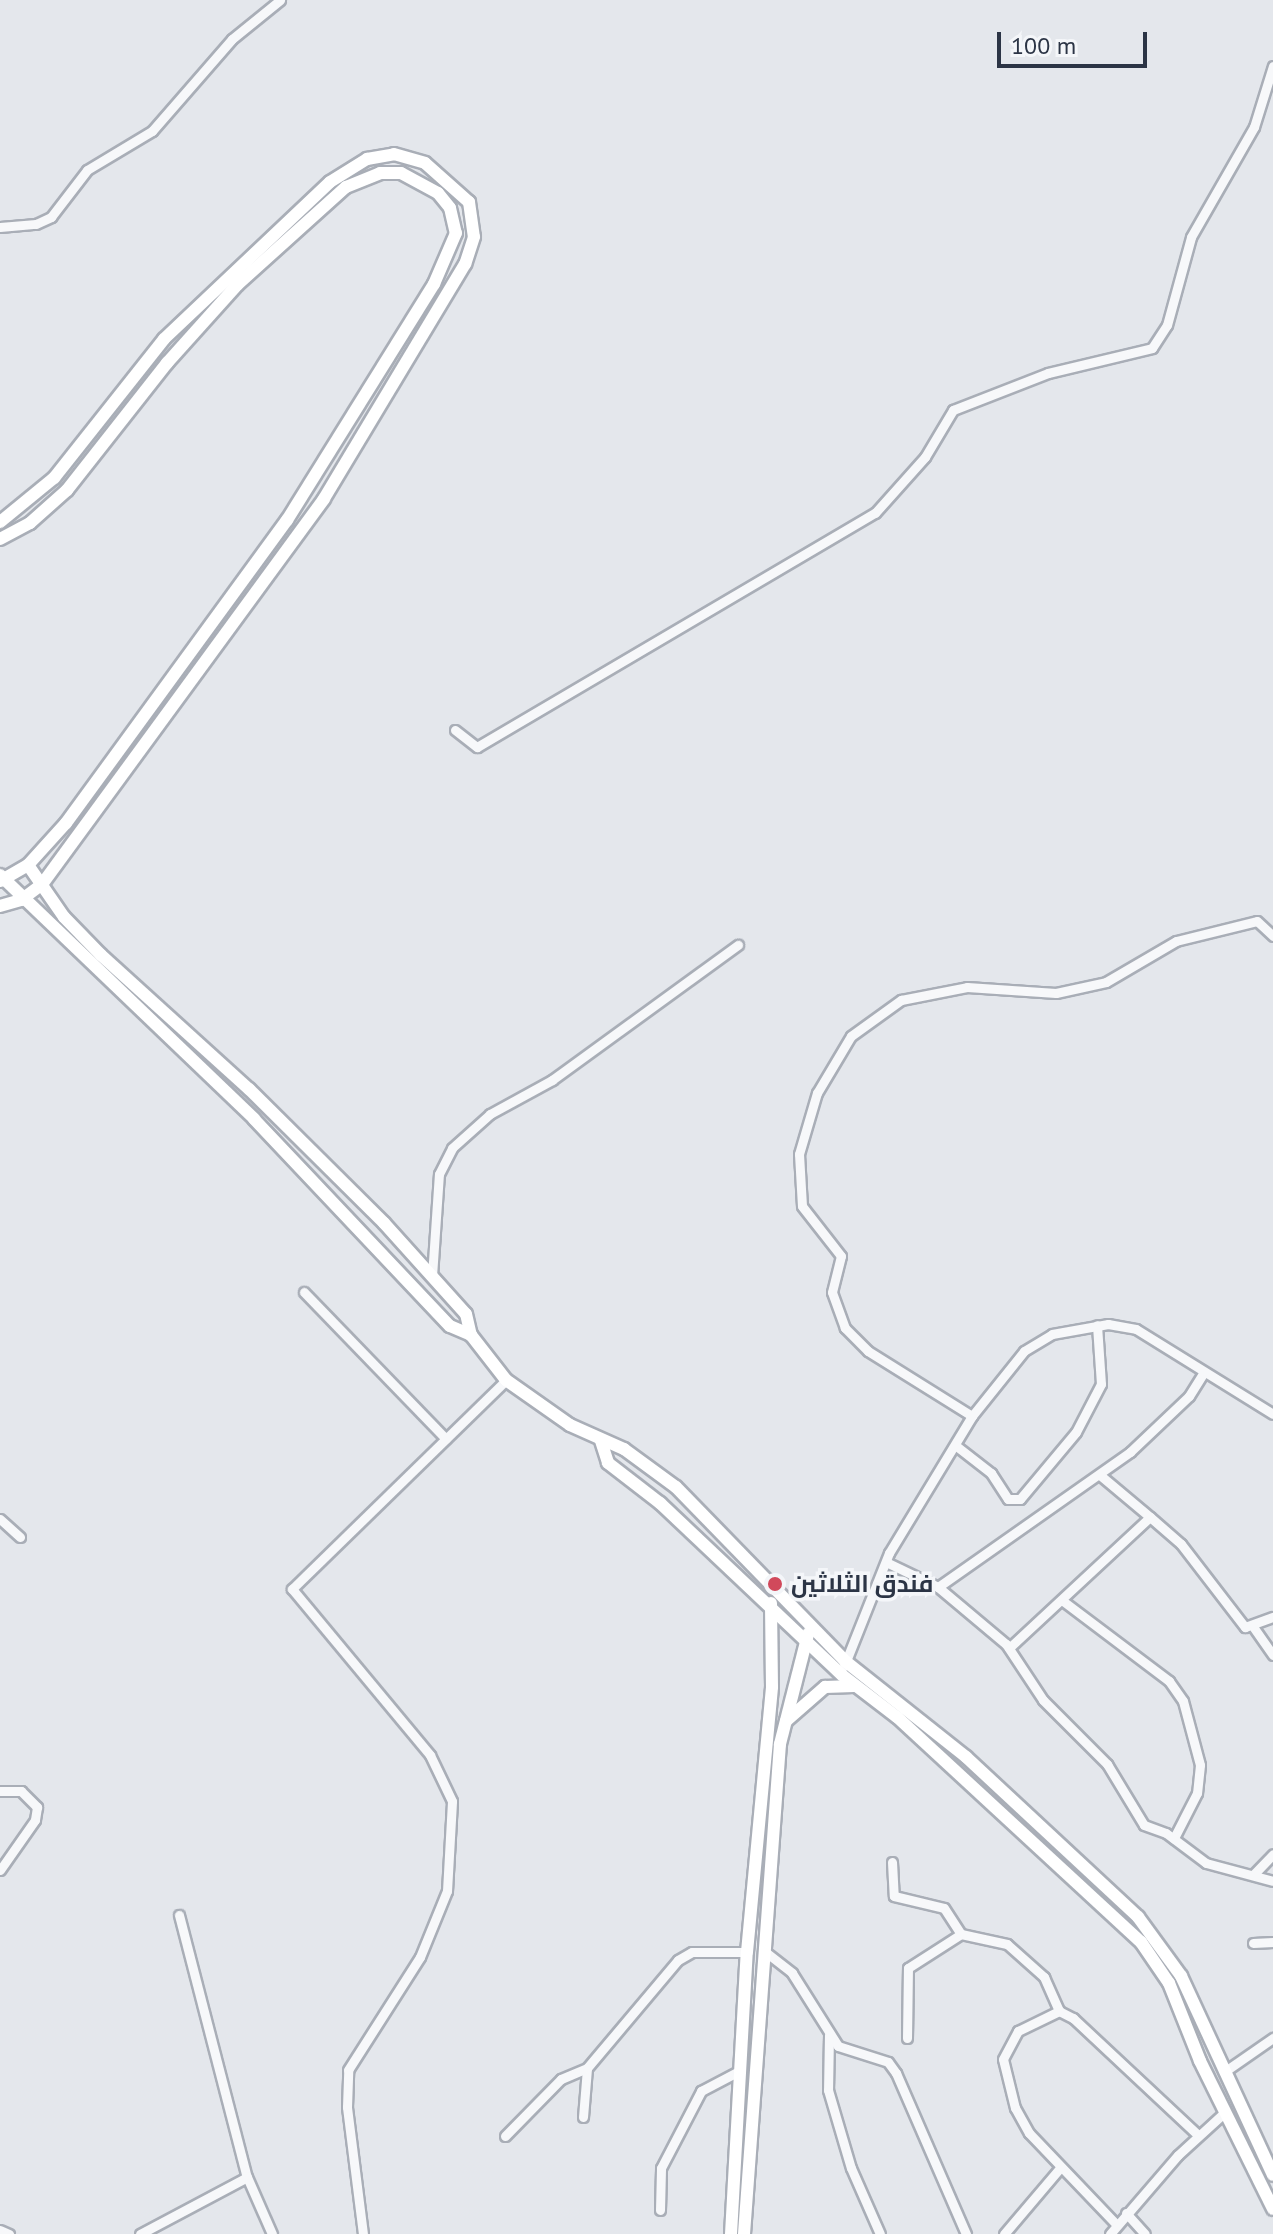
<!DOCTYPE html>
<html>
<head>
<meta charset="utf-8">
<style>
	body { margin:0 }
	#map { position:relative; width:1273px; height:2234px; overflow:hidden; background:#e4e7ec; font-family:"PT Sans",Cairo,sans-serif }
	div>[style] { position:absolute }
	.roads { filter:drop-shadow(2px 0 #a9aeb7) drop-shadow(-2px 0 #a9aeb7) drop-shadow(0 2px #a9aeb7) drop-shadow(0 -2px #a9aeb7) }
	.street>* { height:9px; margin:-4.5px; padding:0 4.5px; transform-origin:4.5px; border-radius:4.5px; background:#f7f8fa }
	.secondary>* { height:12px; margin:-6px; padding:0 6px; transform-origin:6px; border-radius:6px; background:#fff }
	.dots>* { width:22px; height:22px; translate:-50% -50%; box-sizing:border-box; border:4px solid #f4f6f9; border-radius:50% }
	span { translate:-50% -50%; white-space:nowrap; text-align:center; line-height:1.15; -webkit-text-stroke:7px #f4f6f9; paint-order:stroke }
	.poi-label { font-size:24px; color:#2b3445; font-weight:700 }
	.left { translate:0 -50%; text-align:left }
	.scale { position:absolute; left:997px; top:32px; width:150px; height:36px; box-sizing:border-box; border:4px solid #2b3445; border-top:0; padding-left:10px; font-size:24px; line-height:28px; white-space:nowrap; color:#2b3445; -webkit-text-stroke:6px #f4f6f9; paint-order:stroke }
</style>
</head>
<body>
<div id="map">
	<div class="roads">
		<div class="street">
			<i style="left:0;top:227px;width:36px;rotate:-5deg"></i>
			<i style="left:36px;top:224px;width:17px;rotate:-25deg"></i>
			<i style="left:51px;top:217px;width:59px;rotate:-52.5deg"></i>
			<i style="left:87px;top:170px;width:76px;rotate:-31deg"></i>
			<i style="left:152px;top:131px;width:122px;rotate:-49deg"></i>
			<i style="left:232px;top:39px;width:62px;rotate:-39.1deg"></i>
			<i style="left:455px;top:730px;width:28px;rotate:38deg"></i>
			<i style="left:477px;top:747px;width:462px;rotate:-30.5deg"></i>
			<i style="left:875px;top:513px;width:75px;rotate:-48.2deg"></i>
			<i style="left:925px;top:457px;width:55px;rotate:-59.2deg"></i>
			<i style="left:953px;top:410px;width:102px;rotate:-21.3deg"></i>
			<i style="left:1048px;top:373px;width:107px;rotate:-13.5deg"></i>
			<i style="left:1152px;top:348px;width:27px;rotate:-57deg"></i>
			<i style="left:1167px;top:325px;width:91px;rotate:-74.7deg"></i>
			<i style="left:1191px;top:237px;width:127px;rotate:-60.2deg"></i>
			<i style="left:1254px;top:127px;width:64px;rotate:-72.7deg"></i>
			<i style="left:432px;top:1276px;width:102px;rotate:-86.1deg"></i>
			<i style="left:439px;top:1174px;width:29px;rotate:-63deg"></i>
			<i style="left:452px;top:1148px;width:51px;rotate:-41.8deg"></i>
			<i style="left:490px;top:1114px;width:71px;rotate:-28.7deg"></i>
			<i style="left:552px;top:1080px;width:230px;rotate:-36deg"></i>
			<i style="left:304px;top:1292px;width:204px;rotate:46deg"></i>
			<i style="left:972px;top:1416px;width:123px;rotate:-148deg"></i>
			<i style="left:868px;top:1351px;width:33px;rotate:-135deg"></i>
			<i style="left:845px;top:1328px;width:38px;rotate:-110deg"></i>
			<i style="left:832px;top:1292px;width:37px;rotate:-76deg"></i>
			<i style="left:841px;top:1256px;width:63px;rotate:-128deg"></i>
			<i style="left:802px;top:1206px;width:52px;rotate:-93.3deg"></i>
			<i style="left:799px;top:1154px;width:64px;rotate:-73.6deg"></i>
			<i style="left:817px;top:1093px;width:66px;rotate:-59.2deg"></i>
			<i style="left:851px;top:1036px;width:62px;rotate:-35.8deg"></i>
			<i style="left:901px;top:1000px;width:67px;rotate:-11.1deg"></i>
			<i style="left:967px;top:987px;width:89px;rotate:3.9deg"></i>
			<i style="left:1056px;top:993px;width:51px;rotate:-12.4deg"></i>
			<i style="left:1106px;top:982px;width:81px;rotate:-30.4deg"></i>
			<i style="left:1176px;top:941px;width:83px;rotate:-13.9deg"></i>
			<i style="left:1257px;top:921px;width:22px;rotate:43deg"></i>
			<i style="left:955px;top:1445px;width:46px;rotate:37.9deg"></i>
			<i style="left:991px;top:1473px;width:31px;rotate:57deg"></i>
			<i style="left:1008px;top:1499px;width:12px"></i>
			<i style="left:1020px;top:1499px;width:87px;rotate:-50.1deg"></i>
			<i style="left:1076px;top:1432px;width:54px;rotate:-62.5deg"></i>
			<i style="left:1101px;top:1384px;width:59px;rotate:-93.9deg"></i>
			<i style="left:1150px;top:1517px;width:41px;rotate:41.1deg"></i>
			<i style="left:1181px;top:1544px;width:105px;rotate:52.4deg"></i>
			<i style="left:1245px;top:1627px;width:30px;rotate:-20deg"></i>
			<i style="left:0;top:1519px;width:27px;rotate:42deg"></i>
			<i style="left:886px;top:1562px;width:58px;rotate:25.7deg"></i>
			<i style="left:938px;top:1587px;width:89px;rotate:40deg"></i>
			<i style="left:1006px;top:1644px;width:67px;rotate:56.5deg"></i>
			<i style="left:1043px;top:1700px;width:91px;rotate:45deg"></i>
			<i style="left:1107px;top:1764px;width:71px;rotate:58.8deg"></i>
			<i style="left:1144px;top:1825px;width:23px;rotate:20deg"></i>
			<i style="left:1166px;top:1833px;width:50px;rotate:36.9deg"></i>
			<i style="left:1206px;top:1863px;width:69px;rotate:15deg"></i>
			<i style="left:938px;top:1587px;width:235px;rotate:-35.1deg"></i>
			<i style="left:1130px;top:1452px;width:81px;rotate:-43.5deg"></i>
			<i style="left:1189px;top:1396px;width:28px;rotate:-58deg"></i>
			<i style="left:1063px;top:1601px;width:133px;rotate:37deg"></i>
			<i style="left:1169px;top:1681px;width:24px;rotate:55deg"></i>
			<i style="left:1183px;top:1701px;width:66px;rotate:75.1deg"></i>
			<i style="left:1200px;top:1765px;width:28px;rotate:96deg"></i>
			<i style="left:1197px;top:1793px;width:51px;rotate:117.1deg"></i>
			<i style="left:1254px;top:1628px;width:33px;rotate:55deg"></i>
			<i style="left:1009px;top:1648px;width:192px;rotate:-42.9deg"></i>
			<i style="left:1150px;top:1517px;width:65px;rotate:-140deg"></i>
			<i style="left:844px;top:1666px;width:122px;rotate:-68.3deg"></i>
			<i style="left:889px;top:1553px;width:160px;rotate:-58.8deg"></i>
			<i style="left:972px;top:1416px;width:83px;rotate:-51.3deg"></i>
			<i style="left:1024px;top:1351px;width:33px;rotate:-31deg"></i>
			<i style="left:1052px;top:1334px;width:57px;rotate:-10.1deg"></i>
			<i style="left:1108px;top:1324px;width:28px;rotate:10deg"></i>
			<i style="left:1136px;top:1329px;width:161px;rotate:31.8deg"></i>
			<i style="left:0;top:1791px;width:21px"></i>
			<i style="left:21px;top:1791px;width:23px;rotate:45deg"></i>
			<i style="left:37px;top:1807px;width:13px;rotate:99deg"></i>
			<i style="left:35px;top:1820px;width:61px;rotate:125deg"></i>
			<i style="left:892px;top:1862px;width:34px;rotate:87deg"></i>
			<i style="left:894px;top:1896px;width:51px;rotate:13.5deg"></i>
			<i style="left:944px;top:1908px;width:31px;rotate:57deg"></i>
			<i style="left:1253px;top:1875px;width:29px;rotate:-46deg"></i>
			<i style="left:179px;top:1915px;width:271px;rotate:75.5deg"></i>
			<i style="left:247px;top:2177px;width:62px;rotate:66.3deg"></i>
			<i style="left:1253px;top:1943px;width:20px;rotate:-3deg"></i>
			<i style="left:763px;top:1950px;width:37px;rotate:38deg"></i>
			<i style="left:792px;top:1973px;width:86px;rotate:57.8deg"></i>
			<i style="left:838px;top:2046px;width:52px;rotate:17.7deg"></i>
			<i style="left:888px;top:2062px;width:14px;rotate:54deg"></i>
			<i style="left:896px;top:2073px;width:176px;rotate:66.5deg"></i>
			<i style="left:829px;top:2035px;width:55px;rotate:91deg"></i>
			<i style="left:828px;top:2090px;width:81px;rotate:73.6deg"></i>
			<i style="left:851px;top:2168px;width:72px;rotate:66.3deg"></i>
			<i style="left:907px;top:2038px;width:70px;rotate:-89.2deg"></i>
			<i style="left:908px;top:1968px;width:63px;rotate:-32.7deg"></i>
			<i style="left:961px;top:1934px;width:47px;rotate:12.3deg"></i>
			<i style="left:1007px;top:1944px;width:50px;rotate:41.7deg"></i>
			<i style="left:1044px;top:1977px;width:37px;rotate:66deg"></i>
			<i style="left:1224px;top:2072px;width:60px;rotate:-34.8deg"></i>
			<i style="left:583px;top:2117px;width:49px;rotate:-85.3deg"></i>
			<i style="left:505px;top:2136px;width:80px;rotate:-45.5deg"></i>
			<i style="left:561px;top:2079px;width:28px;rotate:-23deg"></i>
			<i style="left:587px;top:2068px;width:141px;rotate:-49.9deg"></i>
			<i style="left:678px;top:1960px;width:16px;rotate:-30deg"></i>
			<i style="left:692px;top:1952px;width:55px"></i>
			<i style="left:660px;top:2210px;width:42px;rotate:-88.6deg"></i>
			<i style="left:661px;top:2168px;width:87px;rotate:-62.5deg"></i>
			<i style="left:701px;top:2091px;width:43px;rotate:-27.8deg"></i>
			<i style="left:1126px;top:2213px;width:28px;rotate:48deg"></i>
			<i style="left:1116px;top:2224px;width:126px;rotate:-133.7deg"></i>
			<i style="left:1029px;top:2133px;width:29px;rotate:-119deg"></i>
			<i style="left:1015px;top:2108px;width:50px;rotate:-103.8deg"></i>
			<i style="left:1003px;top:2059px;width:32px;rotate:-62deg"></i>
			<i style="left:1018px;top:2031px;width:46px;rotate:-26deg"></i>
			<i style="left:1059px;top:2011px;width:16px;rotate:27deg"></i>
			<i style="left:1073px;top:2018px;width:171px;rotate:43.1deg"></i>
			<i style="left:0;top:2230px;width:10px;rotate:24deg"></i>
			<i style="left:140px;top:2234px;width:121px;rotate:-28deg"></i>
			<i style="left:363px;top:2234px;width:128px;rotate:-97.2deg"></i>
			<i style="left:347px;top:2107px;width:37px;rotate:-88deg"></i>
			<i style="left:348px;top:2070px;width:134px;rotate:-57.5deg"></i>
			<i style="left:420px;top:1957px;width:71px;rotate:-67.8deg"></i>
			<i style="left:447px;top:1891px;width:90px;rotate:-86.8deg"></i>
			<i style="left:452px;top:1801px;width:51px;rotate:-115.6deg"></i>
			<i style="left:430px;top:1755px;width:216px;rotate:-129.7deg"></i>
			<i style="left:292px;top:1589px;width:299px;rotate:-44.3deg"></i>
			<i style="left:1004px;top:2234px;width:87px;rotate:-49.7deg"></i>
			<i style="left:1110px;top:2234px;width:104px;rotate:-49.3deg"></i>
			<i style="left:1178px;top:2155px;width:62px;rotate:-42.4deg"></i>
		</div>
		<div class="secondary">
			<i style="left:0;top:522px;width:70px;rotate:-39.2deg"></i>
			<i style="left:54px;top:478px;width:177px;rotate:-51.6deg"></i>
			<i style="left:164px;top:339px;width:228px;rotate:-43.4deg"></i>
			<i style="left:330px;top:182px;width:44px;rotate:-31.9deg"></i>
			<i style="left:367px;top:159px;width:27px;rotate:-10deg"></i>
			<i style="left:394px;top:154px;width:32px;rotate:16deg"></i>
			<i style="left:425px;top:163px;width:59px;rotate:41.6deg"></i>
			<i style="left:469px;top:202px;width:35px;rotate:82deg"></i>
			<i style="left:474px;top:237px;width:28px;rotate:108deg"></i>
			<i style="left:465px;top:264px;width:274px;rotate:121deg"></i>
			<i style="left:324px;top:499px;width:479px;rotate:126.2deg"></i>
			<i style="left:41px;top:885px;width:25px;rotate:143deg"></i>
			<i style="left:21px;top:900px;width:22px;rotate:164deg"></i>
			<i style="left:0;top:539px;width:34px;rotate:-28deg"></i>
			<i style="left:30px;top:523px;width:50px;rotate:-41.7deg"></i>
			<i style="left:67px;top:490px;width:162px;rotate:-51.8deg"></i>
			<i style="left:167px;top:363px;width:105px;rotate:-48.1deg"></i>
			<i style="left:237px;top:285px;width:147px;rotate:-42deg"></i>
			<i style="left:346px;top:187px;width:37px;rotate:-22deg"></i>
			<i style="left:380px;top:173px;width:21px"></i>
			<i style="left:401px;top:173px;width:42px;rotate:28.4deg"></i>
			<i style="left:438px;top:193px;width:19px;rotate:51deg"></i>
			<i style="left:450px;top:208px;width:26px;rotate:77deg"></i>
			<i style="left:456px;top:233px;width:56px;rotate:113.3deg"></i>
			<i style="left:434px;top:284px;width:278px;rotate:121.9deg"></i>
			<i style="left:287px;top:520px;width:375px;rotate:126.1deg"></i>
			<i style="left:66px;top:823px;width:57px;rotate:132.1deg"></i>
			<i style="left:28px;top:865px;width:32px;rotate:150deg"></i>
			<i style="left:28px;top:865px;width:63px;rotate:55.3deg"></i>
			<i style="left:64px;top:917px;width:53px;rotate:45.8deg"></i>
			<i style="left:101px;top:955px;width:200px;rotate:42.2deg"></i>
			<i style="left:249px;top:1089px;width:190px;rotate:44.8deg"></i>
			<i style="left:384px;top:1223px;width:122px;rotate:48deg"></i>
			<i style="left:466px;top:1314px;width:22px;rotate:77deg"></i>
			<i style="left:471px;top:1335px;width:57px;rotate:52.1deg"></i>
			<i style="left:506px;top:1380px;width:78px;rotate:35.1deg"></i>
			<i style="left:570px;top:1425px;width:59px;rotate:24deg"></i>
			<i style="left:624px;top:1449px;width:64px;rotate:36.2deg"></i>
			<i style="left:676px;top:1487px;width:243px;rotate:45.8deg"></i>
			<i style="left:845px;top:1661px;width:154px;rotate:38.4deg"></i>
			<i style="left:966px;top:1757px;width:235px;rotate:42.9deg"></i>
			<i style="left:1138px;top:1917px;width:73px;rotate:53.9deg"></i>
			<i style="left:1181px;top:1976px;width:219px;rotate:65.2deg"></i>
			<i style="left:0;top:875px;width:352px;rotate:43.8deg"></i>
			<i style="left:254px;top:1119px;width:285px;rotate:46.6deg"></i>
			<i style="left:450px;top:1326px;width:23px;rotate:23deg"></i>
			<i style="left:601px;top:1441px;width:23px;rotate:72deg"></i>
			<i style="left:608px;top:1463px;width:66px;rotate:37.6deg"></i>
			<i style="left:660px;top:1503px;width:250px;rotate:43.4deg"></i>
			<i style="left:842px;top:1675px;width:69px;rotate:37.4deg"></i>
			<i style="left:897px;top:1717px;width:332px;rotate:42.7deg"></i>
			<i style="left:1141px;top:1942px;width:50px;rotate:55.7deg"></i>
			<i style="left:1169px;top:1983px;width:84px;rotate:68.3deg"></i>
			<i style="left:1200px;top:2061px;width:165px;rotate:63.7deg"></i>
			<i style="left:786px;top:1721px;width:52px;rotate:-41.1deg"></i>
			<i style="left:825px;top:1687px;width:29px;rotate:-2deg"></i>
			<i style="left:731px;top:2234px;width:282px;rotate:-86.8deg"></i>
			<i style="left:747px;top:1952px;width:266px;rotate:-84.6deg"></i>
			<i style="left:772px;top:1687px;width:84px;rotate:-90.7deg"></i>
			<i style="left:744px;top:2234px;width:491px;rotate:-85.8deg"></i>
			<i style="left:780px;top:1744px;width:114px;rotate:-75.7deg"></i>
		</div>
	</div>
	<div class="dots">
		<i style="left:775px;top:1584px;background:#d1495b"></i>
	</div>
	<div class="poi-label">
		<span class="left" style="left:791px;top:1584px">فندق الثلاثين</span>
	</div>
	<div class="scale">100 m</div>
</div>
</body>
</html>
